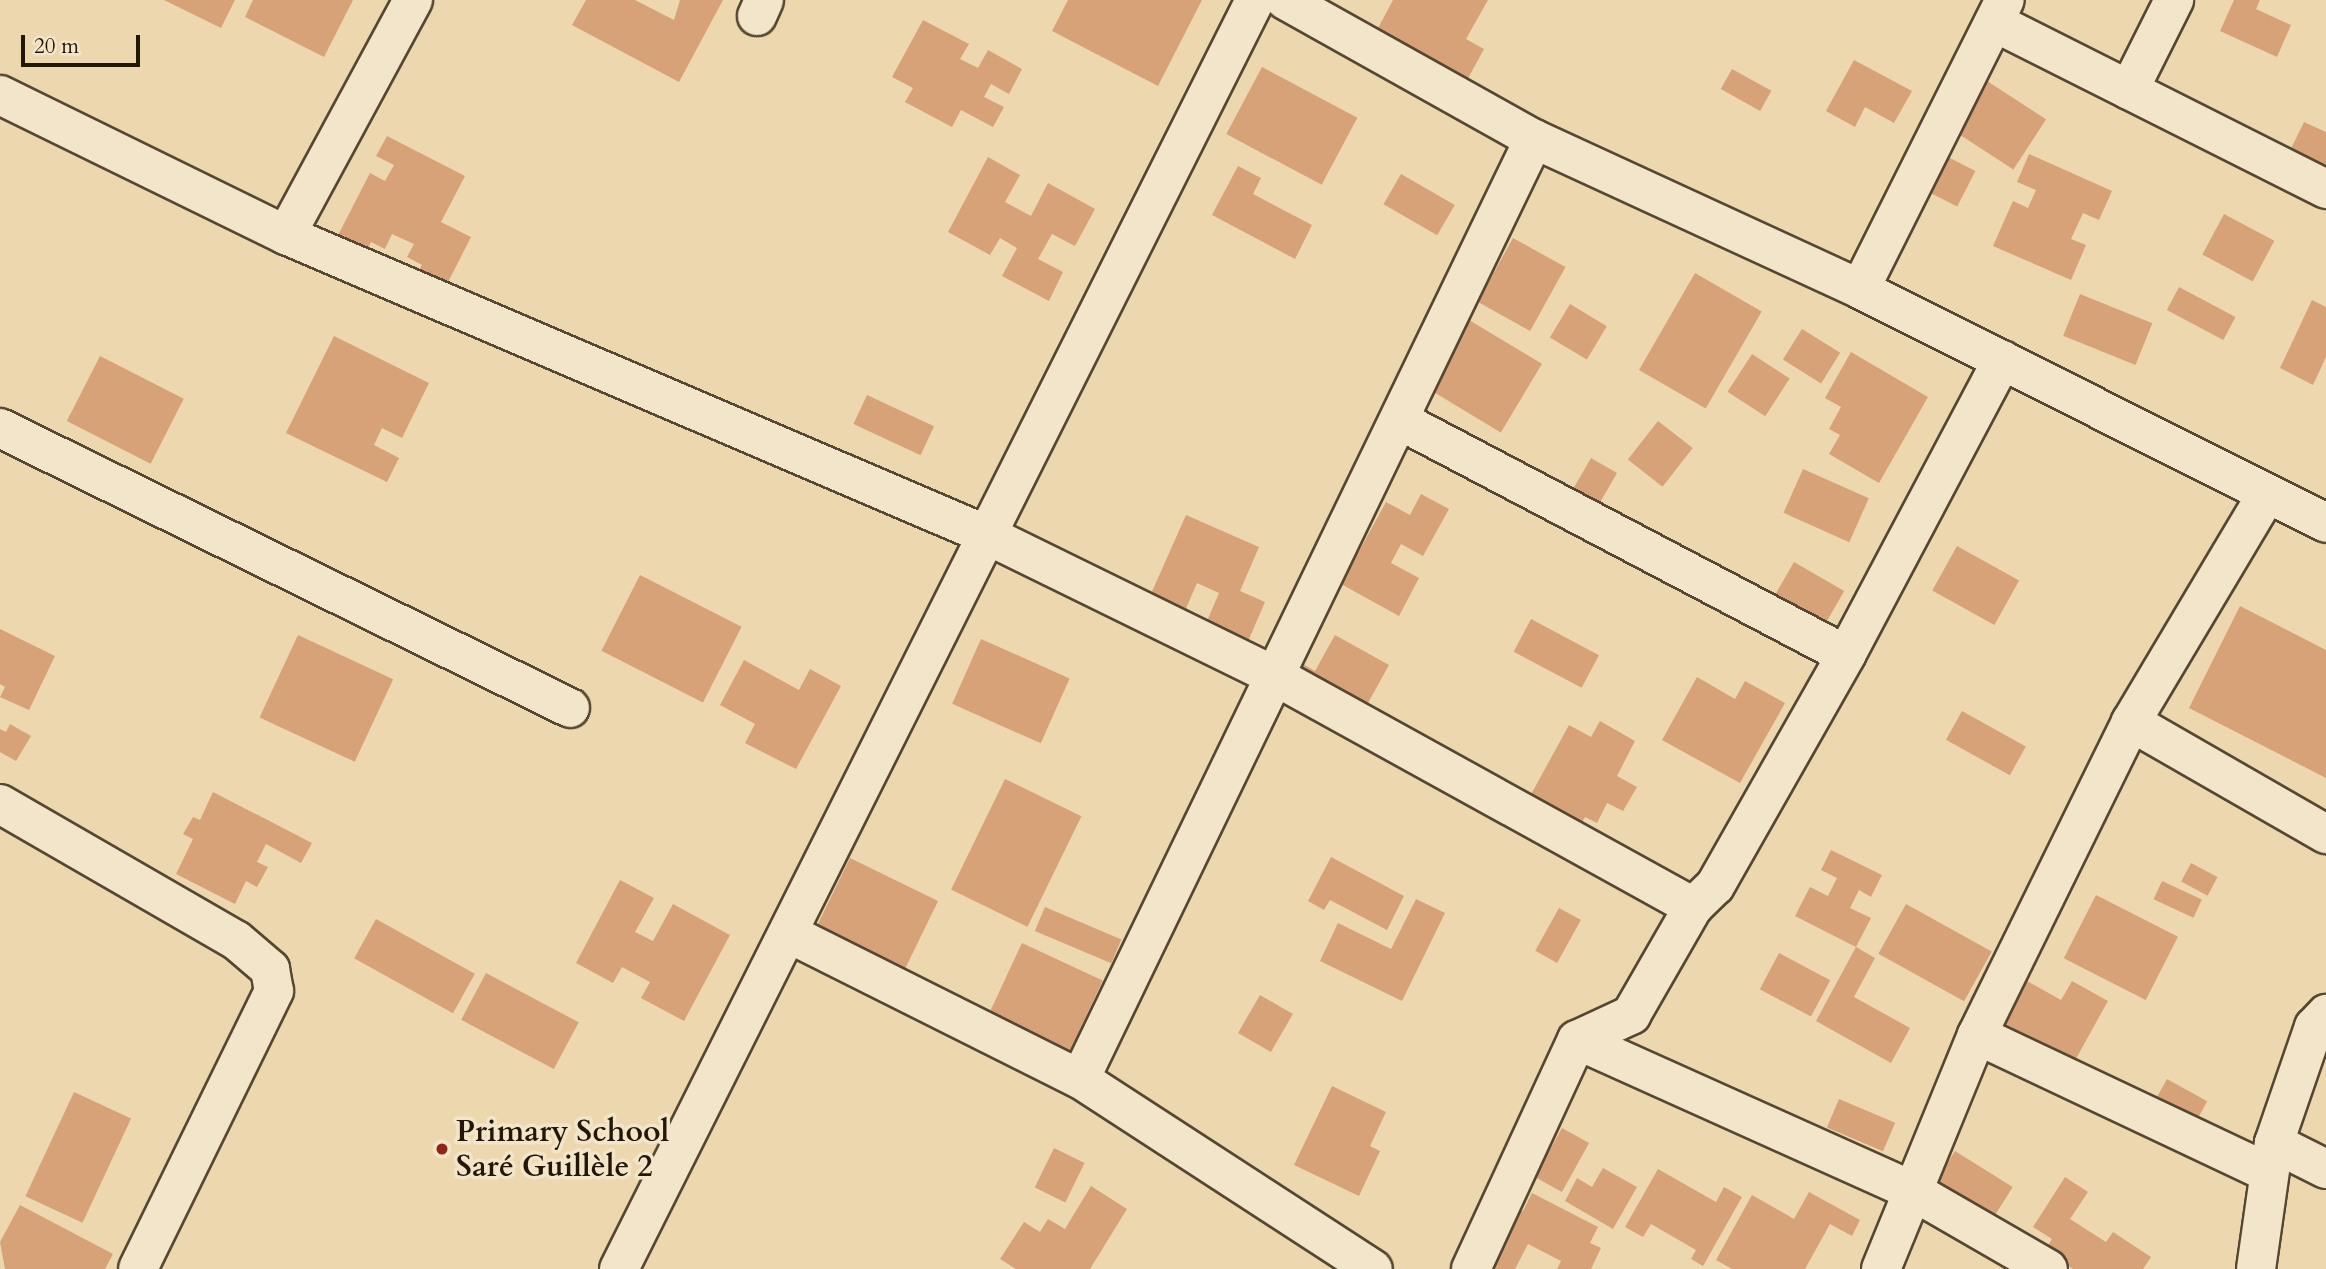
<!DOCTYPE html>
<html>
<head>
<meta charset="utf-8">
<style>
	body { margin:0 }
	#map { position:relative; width:2326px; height:1269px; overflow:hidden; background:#ecd7ae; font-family:Cardo,serif }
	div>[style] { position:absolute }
	.building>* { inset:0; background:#d8a279; transform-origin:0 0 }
	.roads { filter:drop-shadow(2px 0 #554731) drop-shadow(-2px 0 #554731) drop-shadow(0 2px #554731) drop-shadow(0 -2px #554731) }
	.minor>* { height:38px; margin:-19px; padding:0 19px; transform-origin:19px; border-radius:19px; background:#f3e5ca }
	.dots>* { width:19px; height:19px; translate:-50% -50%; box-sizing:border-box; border:4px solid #f3e5ca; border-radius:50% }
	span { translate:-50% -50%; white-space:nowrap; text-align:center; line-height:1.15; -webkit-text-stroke:7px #f3e5ca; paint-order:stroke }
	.poi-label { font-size:30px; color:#231707; font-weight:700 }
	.left { translate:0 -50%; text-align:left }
	.scale { position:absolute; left:21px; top:35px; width:119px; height:32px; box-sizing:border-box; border:4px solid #231707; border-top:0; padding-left:9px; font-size:21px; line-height:24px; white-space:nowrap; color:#231707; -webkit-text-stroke:5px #f3e5ca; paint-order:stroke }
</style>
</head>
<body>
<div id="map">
	<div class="building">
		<i style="clip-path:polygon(164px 0,235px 0,221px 28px)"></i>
		<i style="clip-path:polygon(253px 0,353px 0,324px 57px,245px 17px)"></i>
		<i style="clip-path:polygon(586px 0,635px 0,674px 20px,680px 0,723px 0,679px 82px,572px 25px)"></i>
		<i style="clip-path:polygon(1068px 0,1202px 0,1158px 86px,1052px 31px)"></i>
		<i style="clip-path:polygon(1393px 0,1488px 0,1466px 39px,1484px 49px,1460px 93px,1369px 45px)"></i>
		<i style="clip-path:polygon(2234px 0,2260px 0,2256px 9px,2291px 25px,2277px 57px,2220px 31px)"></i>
		<i style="clip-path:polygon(923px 20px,969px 44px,960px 59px,978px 68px,988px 50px,1022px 69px,1009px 94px,991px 84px,984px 97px,1004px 107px,993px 127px,961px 110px,952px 127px,905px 102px,913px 88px,892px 77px)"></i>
		<i style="clip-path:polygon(1854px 60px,1912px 91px,1894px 123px,1865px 107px,1855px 127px,1826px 111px)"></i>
		<i style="left:1262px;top:67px;width:108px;height:76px;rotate:28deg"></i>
		<i style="left:1732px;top:69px;width:45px;height:23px;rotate:29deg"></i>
		<i style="left:1984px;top:79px;width:74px;height:60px;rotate:33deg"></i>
		<i style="clip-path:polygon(2304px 122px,2326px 132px,2326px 189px,2282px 167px)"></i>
		<i style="clip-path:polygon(387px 136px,465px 176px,441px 222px,471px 237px,441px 296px,413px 282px,422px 265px,407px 257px,414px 244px,392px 234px,385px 249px,371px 242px,363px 258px,334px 243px,370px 173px,385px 181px,394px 165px,376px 156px)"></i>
		<i style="clip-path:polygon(2029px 154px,2112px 191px,2099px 220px,2083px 213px,2071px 239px,2086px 245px,2071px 280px,1993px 246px,2013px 201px,2028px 208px,2036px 190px,2017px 182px)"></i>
		<i style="left:1946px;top:156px;width:33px;height:40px;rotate:27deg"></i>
		<i style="clip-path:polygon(988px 157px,1020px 175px,1005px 202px,1031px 216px,1048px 183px,1095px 209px,1075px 246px,1052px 234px,1038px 259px,1063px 272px,1049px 301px,1002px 276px,1017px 248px,1000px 238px,990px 255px,948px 232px)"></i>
		<i style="clip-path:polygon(1238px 166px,1261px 178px,1253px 194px,1312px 225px,1295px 259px,1212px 215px)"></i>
		<i style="left:1401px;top:174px;width:62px;height:35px;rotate:30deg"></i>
		<i style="left:2224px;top:214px;width:57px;height:46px;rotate:28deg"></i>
		<i style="left:1513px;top:238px;width:60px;height:73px;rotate:29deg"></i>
		<i style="left:1695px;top:273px;width:77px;height:112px;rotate:30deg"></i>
		<i style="left:2179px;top:287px;width:64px;height:26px;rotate:28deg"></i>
		<i style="left:2080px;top:294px;width:78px;height:45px;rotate:22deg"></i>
		<i style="clip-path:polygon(2312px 300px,2326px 307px,2326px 357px,2313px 385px,2280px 368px)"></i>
		<i style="left:1570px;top:304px;width:43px;height:39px;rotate:31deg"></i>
		<i style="left:1464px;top:317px;width:91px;height:80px;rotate:31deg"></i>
		<i style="left:1802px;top:329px;width:45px;height:36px;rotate:32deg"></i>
		<i style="clip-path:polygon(334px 336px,429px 383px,402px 438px,382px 428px,374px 445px,399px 458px,387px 482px,286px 433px)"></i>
		<i style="clip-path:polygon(1851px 352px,1928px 397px,1879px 483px,1829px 454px,1840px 435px,1829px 429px,1841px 407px,1825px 398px)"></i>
		<i style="left:1752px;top:354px;width:45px;height:45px;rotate:33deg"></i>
		<i style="left:100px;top:356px;width:94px;height:73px;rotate:27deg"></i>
		<i style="left:867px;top:395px;width:74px;height:32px;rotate:25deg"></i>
		<i style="left:1658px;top:421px;width:44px;height:49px;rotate:38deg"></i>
		<i style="left:1591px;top:458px;width:30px;height:48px;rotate:30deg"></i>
		<i style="left:1803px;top:469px;width:72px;height:48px;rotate:24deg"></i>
		<i style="clip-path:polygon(1421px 494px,1449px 509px,1423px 556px,1401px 544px,1391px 563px,1419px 578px,1399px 616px,1341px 584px,1386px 502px,1410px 515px)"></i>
		<i style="clip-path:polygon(1186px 515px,1259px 547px,1240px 591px,1265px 602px,1246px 646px,1204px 628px,1219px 593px,1197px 583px,1181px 620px,1146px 605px)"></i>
		<i style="left:1957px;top:546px;width:71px;height:51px;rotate:29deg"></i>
		<i style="left:1794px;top:562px;width:58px;height:47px;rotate:30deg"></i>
		<i style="left:640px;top:575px;width:114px;height:85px;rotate:27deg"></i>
		<i style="clip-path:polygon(2240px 606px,2326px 650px,2326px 778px,2189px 708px)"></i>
		<i style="left:1531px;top:619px;width:77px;height:37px;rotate:28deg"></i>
		<i style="clip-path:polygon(0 629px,55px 656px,29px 710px,0 697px,5px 687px,0 684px)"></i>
		<i style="left:298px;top:635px;width:105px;height:91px;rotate:25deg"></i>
		<i style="clip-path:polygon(1335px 635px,1389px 665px,1349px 737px,1291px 657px,1315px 671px)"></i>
		<i style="left:981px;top:639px;width:97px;height:71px;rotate:24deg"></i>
		<i style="clip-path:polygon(744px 660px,799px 690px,810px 669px,841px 686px,796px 769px,745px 743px,755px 724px,720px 705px)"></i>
		<i style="clip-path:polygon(1697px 677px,1735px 699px,1745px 681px,1785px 703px,1740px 783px,1662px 740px)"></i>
		<i style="left:1962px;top:711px;width:73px;height:33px;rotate:29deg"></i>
		<i style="clip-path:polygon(1600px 721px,1635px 741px,1617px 776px,1637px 787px,1623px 811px,1607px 803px,1597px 823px,1585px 817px,1574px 836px,1523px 809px,1569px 725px,1591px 737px)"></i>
		<i style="clip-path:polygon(10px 724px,31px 736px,16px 761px,0 752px,0 729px,6px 732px)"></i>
		<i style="left:1005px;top:779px;width:85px;height:123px;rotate:26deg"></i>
		<i style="clip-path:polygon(213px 792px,312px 843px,301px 863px,266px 844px,257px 862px,268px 867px,257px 887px,246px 881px,235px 904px,176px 874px,193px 839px,183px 834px,193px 817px,200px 820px)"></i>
		<i style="clip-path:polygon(1831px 850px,1882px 875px,1871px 897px,1859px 890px,1850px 908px,1871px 918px,1856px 947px,1795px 916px,1810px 887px,1828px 896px,1837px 878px,1821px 870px)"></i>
		<i style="clip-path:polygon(1331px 857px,1404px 896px,1387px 930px,1330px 900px,1324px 910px,1308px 901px)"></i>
		<i style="left:850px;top:858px;width:98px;height:114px;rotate:26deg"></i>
		<i style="left:2191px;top:863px;width:30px;height:21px;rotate:28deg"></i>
		<i style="clip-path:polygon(620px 880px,654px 898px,635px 932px,653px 941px,673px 904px,730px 935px,684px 1021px,641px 998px,650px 982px,622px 967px,613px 983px,576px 963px)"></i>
		<i style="left:2162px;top:881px;width:44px;height:20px;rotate:25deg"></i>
		<i style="left:2096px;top:895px;width:92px;height:71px;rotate:27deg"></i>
		<i style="clip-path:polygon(1416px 899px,1445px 913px,1402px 1001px,1320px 961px,1338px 923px,1391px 949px)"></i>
		<i style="left:1906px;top:904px;width:98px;height:57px;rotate:29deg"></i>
		<i style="left:1045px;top:907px;width:83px;height:26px;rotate:23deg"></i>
		<i style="left:1559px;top:908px;width:25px;height:49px;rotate:29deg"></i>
		<i style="left:376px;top:919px;width:113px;height:45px;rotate:29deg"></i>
		<i style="left:1022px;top:943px;width:89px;height:111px;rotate:25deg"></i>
		<i style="clip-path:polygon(1856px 947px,1875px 958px,1854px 997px,1910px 1028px,1891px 1063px,1816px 1021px)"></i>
		<i style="left:1779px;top:953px;width:58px;height:41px;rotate:28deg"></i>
		<i style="left:486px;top:973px;width:105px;height:53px;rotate:28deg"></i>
		<i style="clip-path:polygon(2027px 981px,2061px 1000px,2072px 981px,2108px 1001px,2073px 1064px,2002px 1026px)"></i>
		<i style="left:1260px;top:995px;width:38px;height:44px;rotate:30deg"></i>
		<i style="left:2167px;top:1079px;width:46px;height:22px;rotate:29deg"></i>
		<i style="clip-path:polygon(1332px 1086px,1386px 1112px,1370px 1146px,1380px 1151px,1359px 1196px,1294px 1165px)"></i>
		<i style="left:74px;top:1092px;width:63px;height:115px;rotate:25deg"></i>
		<i style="left:1839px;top:1099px;width:61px;height:31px;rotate:23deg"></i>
		<i style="left:1562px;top:1128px;width:31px;height:56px;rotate:29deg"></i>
		<i style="left:1054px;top:1148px;width:34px;height:44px;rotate:26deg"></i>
		<i style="left:1955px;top:1151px;width:68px;height:41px;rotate:32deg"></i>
		<i style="clip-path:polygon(1603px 1168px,1637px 1187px,1613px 1229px,1565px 1201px,1577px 1178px,1592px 1187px)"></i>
		<i style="clip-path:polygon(1658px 1169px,1716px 1202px,1724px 1187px,1742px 1197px,1703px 1266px,1691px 1259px,1696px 1250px,1651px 1224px,1643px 1237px,1625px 1227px)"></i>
		<i style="clip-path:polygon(2065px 1177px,2088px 1192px,2070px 1219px,2106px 1242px,2113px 1232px,2151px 1257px,2143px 1269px,2073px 1269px,2045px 1251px,2052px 1239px,2033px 1227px)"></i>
		<i style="clip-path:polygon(1091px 1186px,1127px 1209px,1090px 1269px,1016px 1269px,1000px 1259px,1024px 1222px,1040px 1232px,1048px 1219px,1065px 1229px)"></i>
		<i style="clip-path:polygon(1809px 1192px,1860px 1220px,1852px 1236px,1830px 1224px,1805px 1269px,1732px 1269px,1716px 1260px,1752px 1195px,1794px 1219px)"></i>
		<i style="clip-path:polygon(1532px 1193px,1598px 1227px,1590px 1243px,1601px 1248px,1591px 1269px,1557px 1269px,1561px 1261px,1528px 1244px,1515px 1269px,1481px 1269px,1513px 1207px,1523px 1211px)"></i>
		<i style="clip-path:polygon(20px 1205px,113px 1254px,105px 1269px,5px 1269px,0 1242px)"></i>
	</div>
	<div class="roads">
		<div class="minor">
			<i style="left:1285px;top:0;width:285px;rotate:29.2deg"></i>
			<i style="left:1534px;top:139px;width:359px;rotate:24.7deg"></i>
			<i style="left:1860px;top:289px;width:521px;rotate:26.66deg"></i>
			<i style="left:757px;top:16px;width:17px;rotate:-66deg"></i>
			<i style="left:1994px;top:22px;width:372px;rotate:26.7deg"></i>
			<i style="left:2129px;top:90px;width:101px;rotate:-63.4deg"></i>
			<i style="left:0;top:95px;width:318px;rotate:26.1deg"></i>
			<i style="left:286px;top:235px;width:762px;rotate:23.17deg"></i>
			<i style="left:987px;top:535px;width:321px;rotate:26.1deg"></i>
			<i style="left:1275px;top:676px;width:478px;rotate:28.9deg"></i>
			<i style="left:1693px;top:907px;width:30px;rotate:-44deg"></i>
			<i style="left:1715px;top:886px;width:266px;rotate:-60.4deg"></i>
			<i style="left:1846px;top:655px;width:334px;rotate:-62.1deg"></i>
			<i style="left:286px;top:235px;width:267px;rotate:-61.6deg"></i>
			<i style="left:1860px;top:289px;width:323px;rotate:-63.4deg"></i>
			<i style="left:1399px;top:420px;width:505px;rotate:27.73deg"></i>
			<i style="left:0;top:428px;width:635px;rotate:26.16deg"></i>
			<i style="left:2131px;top:722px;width:225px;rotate:29.9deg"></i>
			<i style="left:0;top:804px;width:272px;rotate:30deg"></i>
			<i style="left:236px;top:940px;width:45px;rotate:40.5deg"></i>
			<i style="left:270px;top:969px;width:22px;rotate:80deg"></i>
			<i style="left:274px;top:991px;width:309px;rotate:116.1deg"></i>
			<i style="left:788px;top:933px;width:326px;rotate:26.6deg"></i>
			<i style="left:1080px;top:1079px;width:349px;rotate:33deg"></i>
			<i style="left:1977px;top:1035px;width:321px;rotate:25.3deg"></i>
			<i style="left:1577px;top:1040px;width:366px;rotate:24.2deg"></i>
			<i style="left:1911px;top:1190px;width:158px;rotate:30deg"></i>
			<i style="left:1080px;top:1079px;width:1044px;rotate:-64.22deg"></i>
			<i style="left:2274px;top:1143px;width:58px;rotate:26.6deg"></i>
			<i style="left:619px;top:1269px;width:1419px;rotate:-63.38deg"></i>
			<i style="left:1471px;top:1269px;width:252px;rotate:-65.2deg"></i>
			<i style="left:1577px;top:1040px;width:60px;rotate:-24.8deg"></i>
			<i style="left:1631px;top:1015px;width:125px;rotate:-60.1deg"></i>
			<i style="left:1881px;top:1269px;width:253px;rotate:-67.7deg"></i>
			<i style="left:1977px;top:1035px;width:349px;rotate:-63.8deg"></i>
			<i style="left:2131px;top:722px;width:265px;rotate:-59.2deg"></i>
			<i style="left:2256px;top:1269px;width:127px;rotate:-81.9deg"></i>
			<i style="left:2274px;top:1143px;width:123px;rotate:-71deg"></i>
			<i style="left:2314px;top:1027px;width:18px;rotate:-47deg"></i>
		</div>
	</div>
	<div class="dots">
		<i style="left:442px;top:1149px;background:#8f2418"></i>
	</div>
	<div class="poi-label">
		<span class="left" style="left:456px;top:1149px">Primary School<br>Saré Guillèle 2</span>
	</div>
	<div class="scale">20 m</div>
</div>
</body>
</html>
